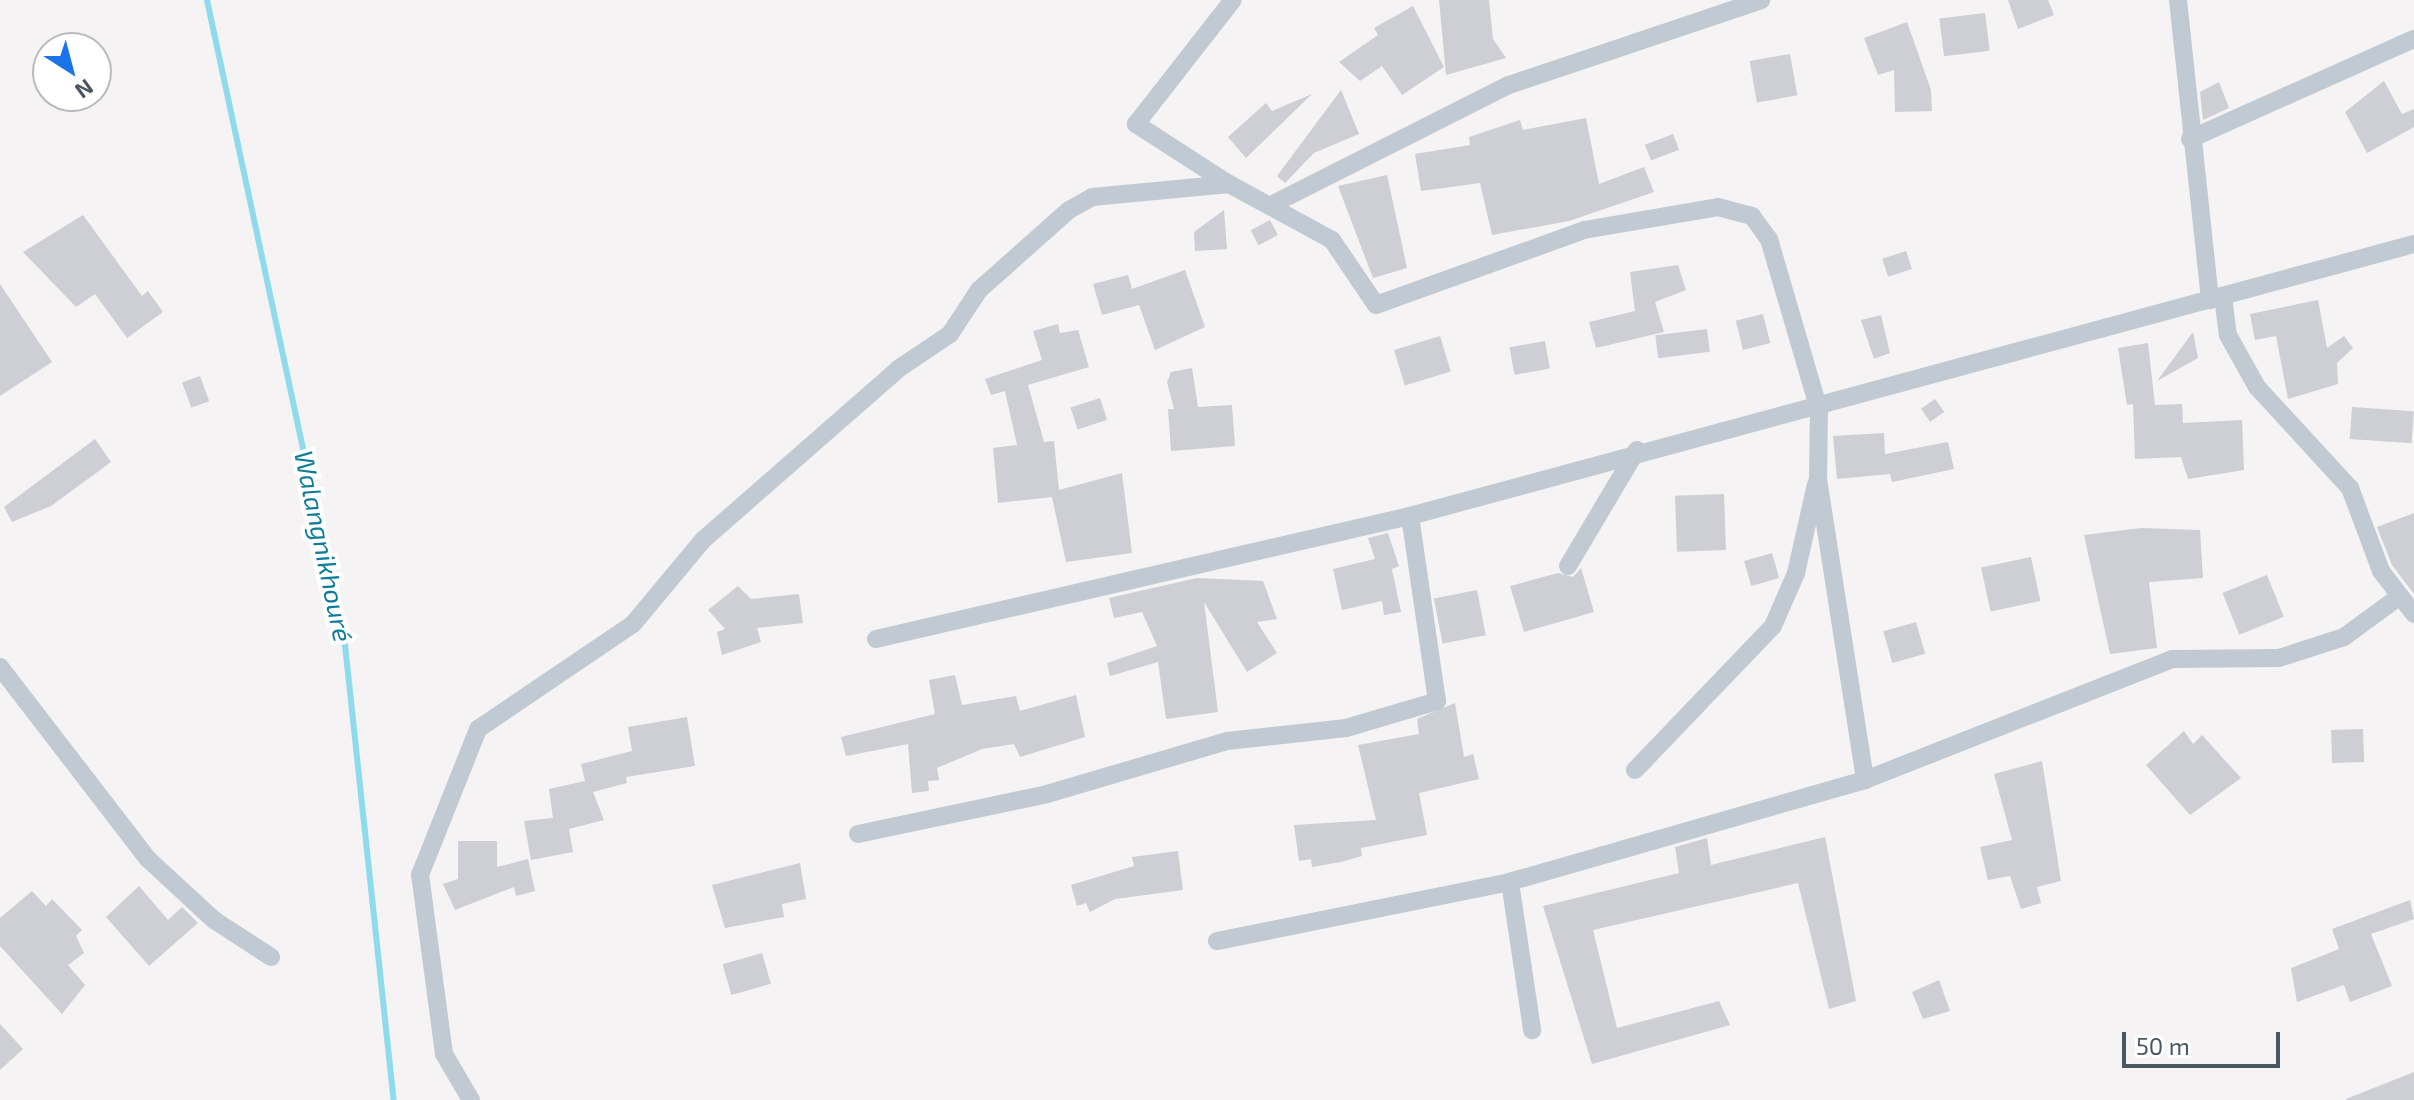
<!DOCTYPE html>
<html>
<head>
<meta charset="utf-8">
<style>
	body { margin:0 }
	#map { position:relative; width:2414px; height:1100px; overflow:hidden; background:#f5f3f3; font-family:"Exo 2",sans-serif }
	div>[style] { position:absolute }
	.stream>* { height:6px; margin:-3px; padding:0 3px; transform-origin:3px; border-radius:3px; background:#90daee }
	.building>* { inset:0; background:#cdcfd5; transform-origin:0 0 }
	.street>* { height:18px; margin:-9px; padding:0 9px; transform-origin:9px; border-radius:9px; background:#c1cad2 }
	span { translate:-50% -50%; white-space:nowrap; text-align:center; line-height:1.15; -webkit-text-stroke:8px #fff; paint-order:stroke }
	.water-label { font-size:26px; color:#0c7c9b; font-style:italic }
	.north { position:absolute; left:32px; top:32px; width:80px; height:80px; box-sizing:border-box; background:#fff; border:2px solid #b7bbc0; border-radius:50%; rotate:144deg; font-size:22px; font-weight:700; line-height:32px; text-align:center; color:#4a5661 }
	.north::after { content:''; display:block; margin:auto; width:28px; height:36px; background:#1a73e8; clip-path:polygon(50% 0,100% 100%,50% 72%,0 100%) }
	.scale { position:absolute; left:2122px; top:1032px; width:158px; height:36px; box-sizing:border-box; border:4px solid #4a5661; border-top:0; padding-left:10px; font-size:24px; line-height:28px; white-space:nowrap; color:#4a5661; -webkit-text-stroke:6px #fff; paint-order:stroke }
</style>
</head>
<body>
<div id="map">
	<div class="stream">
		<i style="left:207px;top:0;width:660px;rotate:77.92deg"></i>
		<i style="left:345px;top:645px;width:458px;rotate:83.9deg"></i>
	</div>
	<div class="building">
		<i style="clip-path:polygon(1439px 0,1489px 0,1493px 39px,1506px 58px,1446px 75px)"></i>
		<i style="clip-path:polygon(2008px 0,2048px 0,2054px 15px,2018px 29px)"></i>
		<i style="clip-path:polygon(1413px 6px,1444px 67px,1402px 95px,1382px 66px,1360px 81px,1339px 62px,1378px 35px,1374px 28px)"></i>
		<i style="left:1985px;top:13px;width:38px;height:46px;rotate:83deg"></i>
		<i style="clip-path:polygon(1907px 22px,1931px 90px,1932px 111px,1895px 112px,1894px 70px,1878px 75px,1864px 38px)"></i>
		<i style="left:1790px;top:54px;width:42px;height:41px;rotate:80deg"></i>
		<i style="clip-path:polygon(2384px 81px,2402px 114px,2414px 109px,2414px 127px,2367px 153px,2345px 112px)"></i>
		<i style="clip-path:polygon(2219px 82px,2229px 108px,2203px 120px,2200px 92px)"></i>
		<i style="clip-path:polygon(1341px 90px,1359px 134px,1314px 153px,1285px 183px,1277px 176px)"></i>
		<i style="clip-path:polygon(1312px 94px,1246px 158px,1228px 137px,1266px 103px,1272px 111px)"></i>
		<i style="clip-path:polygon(1586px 118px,1599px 184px,1644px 167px,1654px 192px,1569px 221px,1492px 235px,1480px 183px,1421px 191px,1415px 154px,1470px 145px,1469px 137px,1520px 120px,1523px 130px)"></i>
		<i style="left:1673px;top:134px;width:17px;height:30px;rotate:69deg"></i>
		<i style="clip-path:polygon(1387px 175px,1407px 268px,1373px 278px,1338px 186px)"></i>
		<i style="clip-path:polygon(1224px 210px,1227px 249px,1195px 251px,1194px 232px)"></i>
		<i style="clip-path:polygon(83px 215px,142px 296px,148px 291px,163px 312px,127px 338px,95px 294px,76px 307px,23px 252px)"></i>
		<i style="left:1270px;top:220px;width:17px;height:22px;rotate:62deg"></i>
		<i style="left:1906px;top:251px;width:19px;height:25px;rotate:72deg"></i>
		<i style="clip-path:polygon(1678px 265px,1686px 290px,1655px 302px,1664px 332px,1596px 348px,1589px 322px,1635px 311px,1630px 272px)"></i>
		<i style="clip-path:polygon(1185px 270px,1205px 327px,1155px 350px,1139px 305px,1102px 315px,1093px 284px,1128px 275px,1132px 289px)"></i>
		<i style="clip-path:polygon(0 284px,52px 362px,0 396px)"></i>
		<i style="clip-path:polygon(2318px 300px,2327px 348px,2344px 336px,2353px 348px,2337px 363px,2338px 384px,2288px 399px,2276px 336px,2255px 340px,2250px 314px)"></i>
		<i style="left:1763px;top:314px;width:30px;height:28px;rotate:76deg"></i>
		<i style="clip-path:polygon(1881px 315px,1890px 353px,1874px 359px,1861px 320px)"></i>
		<i style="clip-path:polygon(1058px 324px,1060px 333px,1078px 330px,1089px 367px,1028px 385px,1044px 442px,1054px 441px,1059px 490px,1122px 473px,1132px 553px,1066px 562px,1052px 497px,998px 503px,993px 448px,1017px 445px,1005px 391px,991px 395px,985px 379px,1042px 360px,1033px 331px)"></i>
		<i style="left:1707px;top:329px;width:23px;height:52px;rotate:83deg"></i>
		<i style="clip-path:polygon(2193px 332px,2198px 358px,2157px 381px)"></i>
		<i style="left:1440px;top:336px;width:37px;height:48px;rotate:73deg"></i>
		<i style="left:1545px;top:341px;width:28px;height:36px;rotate:80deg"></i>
		<i style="clip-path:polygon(2148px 343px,2155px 405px,2182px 404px,2183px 423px,2242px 420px,2244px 470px,2188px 479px,2181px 457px,2135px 459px,2133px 404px,2127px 405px,2118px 348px)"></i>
		<i style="clip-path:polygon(1192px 368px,1198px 407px,1232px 405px,1235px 446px,1171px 451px,1168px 409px,1174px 409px,1167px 382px,1171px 372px)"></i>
		<i style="left:200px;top:376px;width:27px;height:19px;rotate:70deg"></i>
		<i style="left:1100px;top:398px;width:23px;height:31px;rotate:72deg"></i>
		<i style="left:1935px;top:399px;width:16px;height:17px;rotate:55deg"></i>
		<i style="left:2352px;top:407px;width:62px;height:32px;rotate:4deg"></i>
		<i style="clip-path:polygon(1884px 433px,1885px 454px,1948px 442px,1954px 469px,1892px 482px,1890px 474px,1837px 479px,1833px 436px)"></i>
		<i style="clip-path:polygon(95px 439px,111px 462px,51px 506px,12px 522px,4px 507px)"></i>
		<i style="left:1724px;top:494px;width:56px;height:49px;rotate:88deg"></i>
		<i style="clip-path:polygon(2414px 513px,2414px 594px,2392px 565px,2377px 527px)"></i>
		<i style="clip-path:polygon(2141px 528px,2200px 530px,2203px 578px,2149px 582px,2157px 648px,2110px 654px,2084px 535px)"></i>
		<i style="clip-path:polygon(1388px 533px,1399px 566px,1392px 569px,1401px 612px,1384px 615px,1382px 601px,1342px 610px,1333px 569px,1375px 559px,1368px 538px)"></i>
		<i style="left:1772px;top:553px;width:26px;height:29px;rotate:74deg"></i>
		<i style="left:2031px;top:557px;width:45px;height:51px;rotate:78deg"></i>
		<i style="clip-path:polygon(1581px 568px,1594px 612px,1524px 632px,1510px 586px,1558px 573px,1573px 577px)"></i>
		<i style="left:2267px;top:575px;width:45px;height:48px;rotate:68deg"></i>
		<i style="clip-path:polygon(1197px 578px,1263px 581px,1277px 619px,1257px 622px,1277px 653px,1247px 672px,1204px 602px,1218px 712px,1166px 719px,1158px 662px,1110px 676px,1107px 663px,1157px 646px,1142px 612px,1114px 618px,1109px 598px)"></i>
		<i style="clip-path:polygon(738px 586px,751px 599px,799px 594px,803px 623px,757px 628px,761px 642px,722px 655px,717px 632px,725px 629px,708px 610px)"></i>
		<i style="left:1477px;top:590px;width:46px;height:44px;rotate:79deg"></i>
		<i style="left:1916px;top:622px;width:33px;height:34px;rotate:74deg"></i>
		<i style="clip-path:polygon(955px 675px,962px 705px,1016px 696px,1020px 711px,1076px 695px,1085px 737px,1020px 757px,1014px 744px,982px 749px,937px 768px,939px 780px,928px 781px,929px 791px,912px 793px,908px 744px,846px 756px,841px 737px,935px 714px,929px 680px)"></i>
		<i style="clip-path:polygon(1455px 703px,1464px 757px,1473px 754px,1479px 779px,1419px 793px,1427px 835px,1361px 848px,1362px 856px,1341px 862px,1312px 867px,1311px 859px,1299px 861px,1294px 825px,1376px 820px,1358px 745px,1419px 734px,1417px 719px)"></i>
		<i style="clip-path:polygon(687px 717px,695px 766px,626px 777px,627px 783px,593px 792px,604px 820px,569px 829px,573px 852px,531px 860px,524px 821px,553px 818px,549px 789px,585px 781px,581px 764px,632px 751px,628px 727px)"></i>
		<i style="left:2363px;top:729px;width:33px;height:32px;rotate:88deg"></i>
		<i style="clip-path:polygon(2184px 731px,2193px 744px,2202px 735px,2241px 778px,2190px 815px,2146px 765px)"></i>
		<i style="clip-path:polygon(2042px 761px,2061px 881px,2037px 887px,2041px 903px,2021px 909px,2010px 876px,1988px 880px,1980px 847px,2012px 840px,1994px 774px)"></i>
		<i style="clip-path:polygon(1825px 837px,1856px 1001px,1829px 1009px,1798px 883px,1593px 930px,1617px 1028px,1719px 1001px,1730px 1025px,1592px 1064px,1543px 906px,1679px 873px,1675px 847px,1707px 838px,1711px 865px)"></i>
		<i style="clip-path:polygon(458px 841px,497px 841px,497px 867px,528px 859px,535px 891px,516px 896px,514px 887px,455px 910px,443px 884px,458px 879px)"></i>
		<i style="clip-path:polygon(1178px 851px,1183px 890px,1115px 899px,1090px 912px,1086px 903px,1077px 906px,1071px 885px,1134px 866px,1132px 857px)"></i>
		<i style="clip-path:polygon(800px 863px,806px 899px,782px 904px,784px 917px,725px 928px,712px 885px)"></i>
		<i style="clip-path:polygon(139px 886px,168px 920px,182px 907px,198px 923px,149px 966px,106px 917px)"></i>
		<i style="clip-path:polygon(32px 891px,46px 906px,52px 899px,82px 930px,76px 936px,84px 953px,68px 965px,85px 985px,62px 1014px,0 946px,0 918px)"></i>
		<i style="clip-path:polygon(2410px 900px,2414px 919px,2371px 934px,2392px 986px,2350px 1002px,2344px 985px,2297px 1002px,2291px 968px,2339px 949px,2332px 929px)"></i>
		<i style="left:762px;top:953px;width:32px;height:41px;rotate:74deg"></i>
		<i style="clip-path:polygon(1939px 980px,1950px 1011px,1923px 1019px,1912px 992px)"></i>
		<i style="clip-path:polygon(0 1024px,23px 1049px,0 1070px)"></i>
		<i style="clip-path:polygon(2414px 1072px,2414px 1100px,2346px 1100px,2346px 1099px)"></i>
	</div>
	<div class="street">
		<i style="left:2178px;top:0;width:302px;rotate:83.9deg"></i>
		<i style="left:2190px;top:139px;width:245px;rotate:-24.1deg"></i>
		<i style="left:1229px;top:184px;width:111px;rotate:-147.2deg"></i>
		<i style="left:1136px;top:124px;width:157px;rotate:-52deg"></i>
		<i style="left:1275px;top:203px;width:262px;rotate:-26.8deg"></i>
		<i style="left:1509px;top:85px;width:266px;rotate:-18.6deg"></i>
		<i style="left:2223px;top:296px;width:39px;rotate:83deg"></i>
		<i style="left:2228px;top:335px;width:60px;rotate:60.9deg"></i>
		<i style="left:2257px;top:387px;width:137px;rotate:47.4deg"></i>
		<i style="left:2350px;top:488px;width:89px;rotate:69.5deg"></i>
		<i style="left:2381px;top:571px;width:54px;rotate:52.5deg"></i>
		<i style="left:1568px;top:566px;width:135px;rotate:-59.3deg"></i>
		<i style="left:876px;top:639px;width:548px;rotate:-12.97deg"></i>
		<i style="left:1410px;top:516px;width:1040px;rotate:-15.16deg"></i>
		<i style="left:0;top:667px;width:242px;rotate:52.4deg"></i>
		<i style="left:148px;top:859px;width:90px;rotate:42.7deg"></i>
		<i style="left:214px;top:920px;width:68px;rotate:33deg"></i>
		<i style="left:1635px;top:770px;width:199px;rotate:-46.2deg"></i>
		<i style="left:1773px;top:626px;width:58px;rotate:-66.5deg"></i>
		<i style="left:1796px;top:573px;width:91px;rotate:-77.3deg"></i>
		<i style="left:1865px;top:780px;width:330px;rotate:-21.5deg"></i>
		<i style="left:2172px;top:659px;width:107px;rotate:-0.5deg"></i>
		<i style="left:2279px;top:658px;width:68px;rotate:-17.9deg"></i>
		<i style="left:2344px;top:637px;width:69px;rotate:-36.2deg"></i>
		<i style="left:858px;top:834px;width:193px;rotate:-11.9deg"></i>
		<i style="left:1047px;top:794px;width:188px;rotate:-16.4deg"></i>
		<i style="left:1227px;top:741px;width:120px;rotate:-6.2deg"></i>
		<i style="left:1346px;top:728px;width:95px;rotate:-16.5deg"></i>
		<i style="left:1437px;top:701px;width:187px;rotate:-98.3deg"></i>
		<i style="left:1510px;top:882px;width:150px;rotate:81.5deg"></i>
		<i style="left:471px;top:1100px;width:53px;rotate:-120.4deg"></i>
		<i style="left:444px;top:1054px;width:181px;rotate:-97.6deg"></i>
		<i style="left:420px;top:875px;width:157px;rotate:-68.3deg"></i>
		<i style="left:478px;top:729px;width:187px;rotate:-34.1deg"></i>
		<i style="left:633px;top:624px;width:109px;rotate:-50.2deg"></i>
		<i style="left:703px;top:540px;width:259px;rotate:-41.2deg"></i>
		<i style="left:898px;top:369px;width:63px;rotate:-33.9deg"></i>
		<i style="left:950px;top:334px;width:53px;rotate:-56.6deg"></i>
		<i style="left:979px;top:290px;width:120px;rotate:-41.6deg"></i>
		<i style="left:1069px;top:210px;width:26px;rotate:-29deg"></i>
		<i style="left:1092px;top:197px;width:138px;rotate:-5.4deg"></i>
		<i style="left:1229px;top:184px;width:117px;rotate:28.5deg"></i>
		<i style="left:1332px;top:240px;width:78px;rotate:55.9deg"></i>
		<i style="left:1376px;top:305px;width:221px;rotate:-19.8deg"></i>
		<i style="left:1584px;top:230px;width:136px;rotate:-9.7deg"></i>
		<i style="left:1718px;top:207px;width:35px;rotate:15deg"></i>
		<i style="left:1752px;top:216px;width:29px;rotate:54deg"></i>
		<i style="left:1769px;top:239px;width:178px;rotate:73.7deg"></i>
		<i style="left:1819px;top:410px;width:69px;rotate:90.8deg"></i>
		<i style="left:1818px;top:479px;width:305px;rotate:81.1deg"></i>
		<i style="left:1865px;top:780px;width:369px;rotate:164deg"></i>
		<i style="left:1510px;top:882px;width:299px;rotate:168.6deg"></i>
	</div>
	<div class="water-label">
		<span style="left:324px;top:546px;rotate:78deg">Walangnikhouré</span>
	</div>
	<div class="north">N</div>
	<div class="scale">50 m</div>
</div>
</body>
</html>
